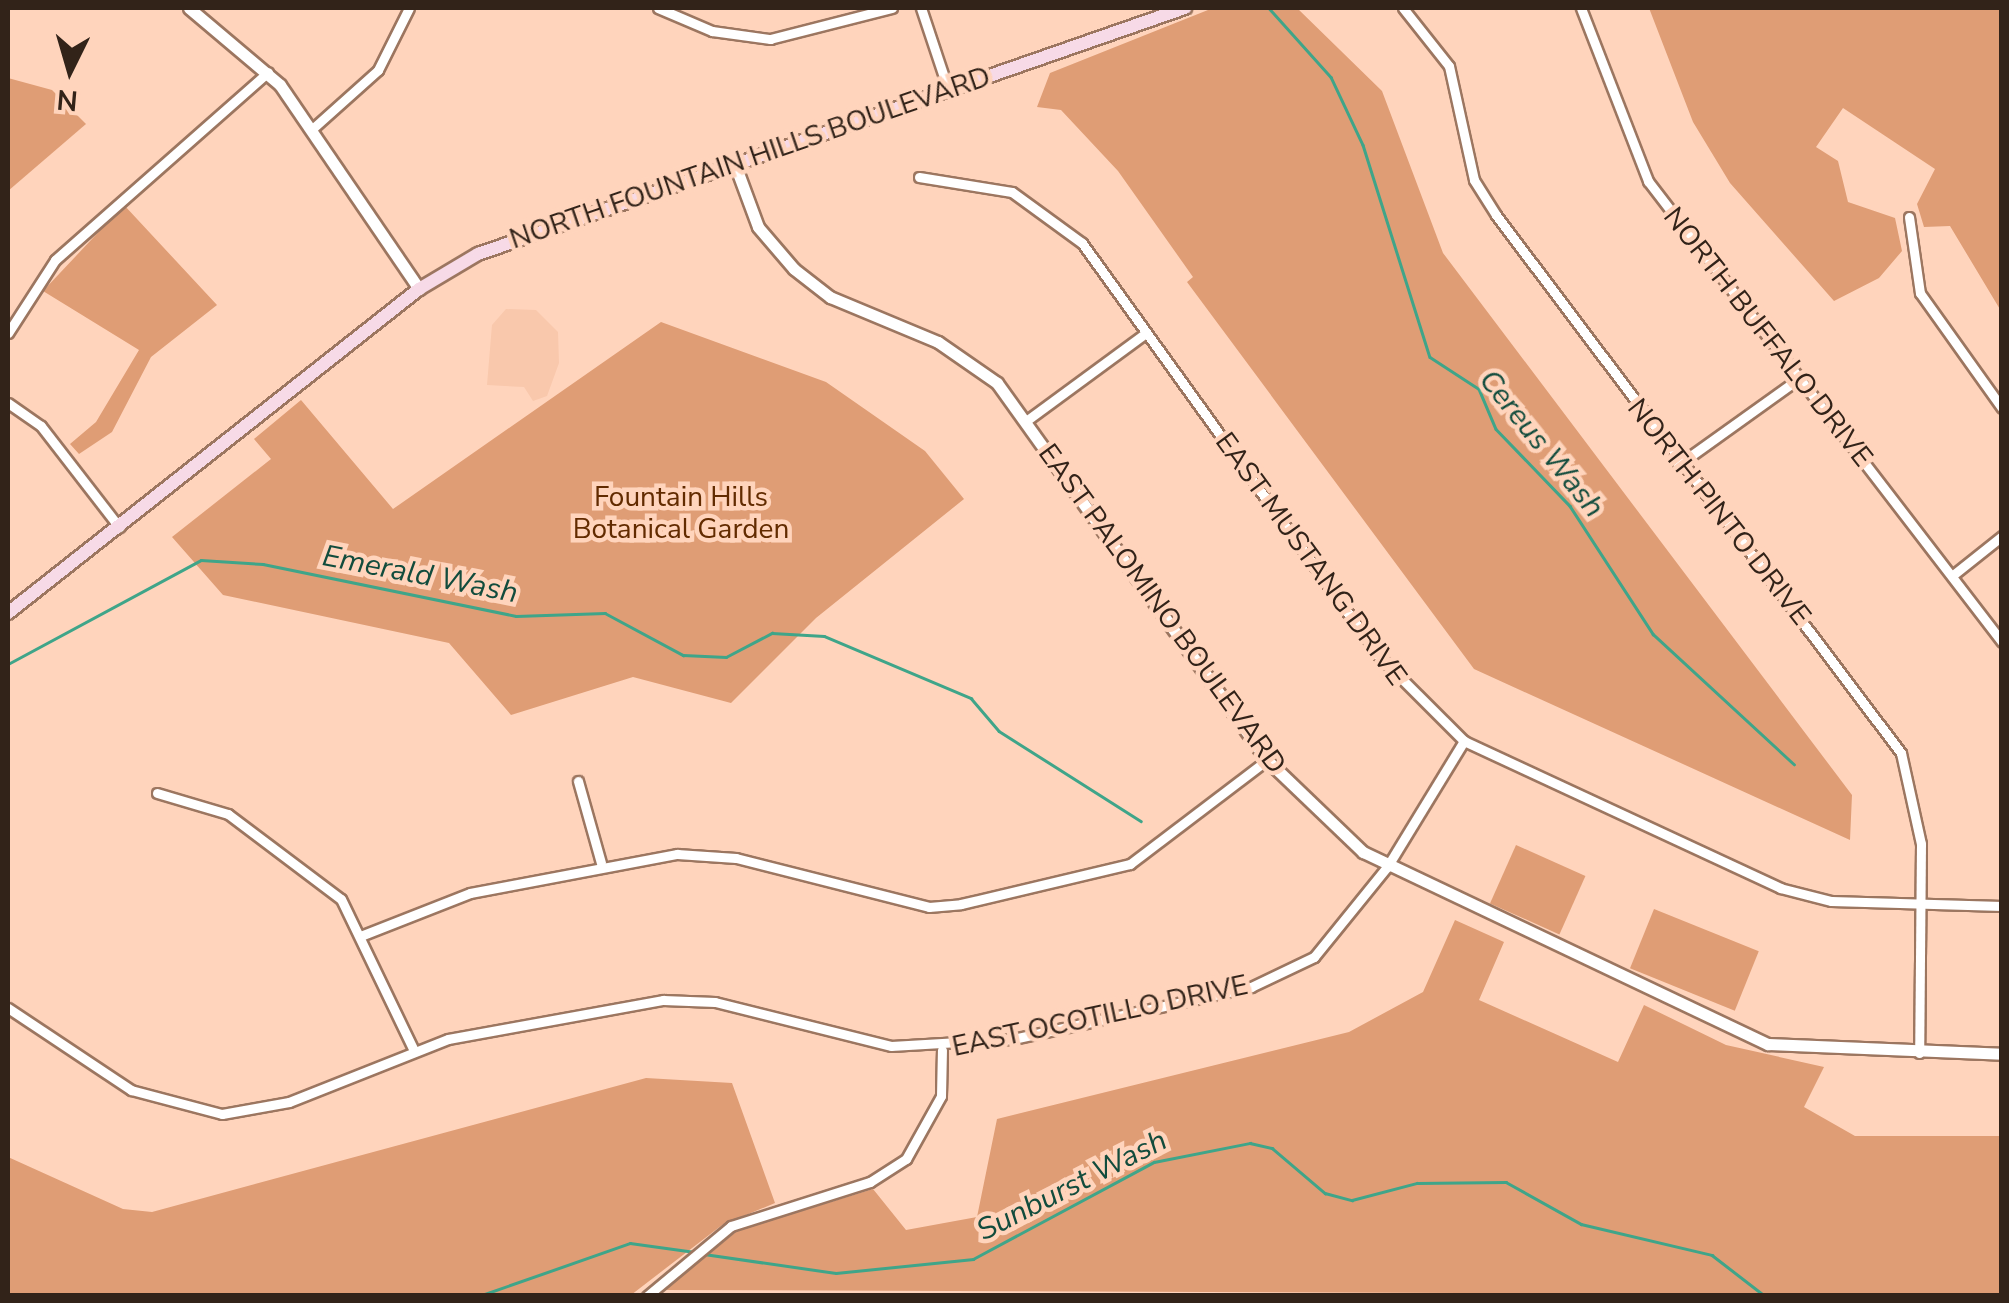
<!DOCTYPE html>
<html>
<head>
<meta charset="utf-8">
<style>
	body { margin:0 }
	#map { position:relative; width:2009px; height:1303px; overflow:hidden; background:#ffd4bc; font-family:"Nunito Sans",sans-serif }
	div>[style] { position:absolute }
	.built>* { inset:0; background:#f9c8ac }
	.green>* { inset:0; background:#df9d75; transform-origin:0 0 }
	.stream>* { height:2.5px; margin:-1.25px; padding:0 1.25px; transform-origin:1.25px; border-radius:1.25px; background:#3fa589 }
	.roads { filter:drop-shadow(2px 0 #9c7660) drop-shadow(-2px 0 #9c7660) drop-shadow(0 2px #9c7660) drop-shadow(0 -2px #9c7660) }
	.minor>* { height:9px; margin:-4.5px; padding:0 4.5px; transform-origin:4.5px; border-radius:4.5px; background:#fff }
	.tertiary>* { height:11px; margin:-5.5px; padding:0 5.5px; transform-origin:5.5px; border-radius:5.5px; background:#fff }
	.secondary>* { height:12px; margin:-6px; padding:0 6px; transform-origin:6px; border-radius:6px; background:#f7dae7 }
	span { translate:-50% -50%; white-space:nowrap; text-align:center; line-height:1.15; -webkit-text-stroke:9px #ffd4bc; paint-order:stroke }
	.street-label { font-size:28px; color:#322319 }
	.park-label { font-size:28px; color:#622b00 }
	.water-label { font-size:30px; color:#124c3d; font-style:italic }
	.frame { position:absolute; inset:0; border:10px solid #322319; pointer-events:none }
	.north { position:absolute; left:20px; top:20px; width:100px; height:100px; -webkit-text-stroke:8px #ffd4bc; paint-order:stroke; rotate:185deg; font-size:28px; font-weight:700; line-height:40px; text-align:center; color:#322319 }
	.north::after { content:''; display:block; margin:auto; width:35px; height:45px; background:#322319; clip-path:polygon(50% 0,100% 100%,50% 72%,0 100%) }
</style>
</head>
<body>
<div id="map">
	<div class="built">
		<i style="clip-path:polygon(506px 309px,536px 310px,558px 332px,559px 363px,547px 396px,533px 401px,524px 387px,487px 385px,492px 325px)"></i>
	</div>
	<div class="green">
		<i style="clip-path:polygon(1213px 8px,1297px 8px,1382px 91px,1443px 253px,1852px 795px,1850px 840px,1474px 669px,1187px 282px,1193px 277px,1118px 171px,1061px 110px,1037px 107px,1050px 73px)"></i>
		<i style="clip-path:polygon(1649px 8px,2001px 8px,2001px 311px,1950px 226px,1924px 227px,1917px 204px,1935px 169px,1843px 108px,1816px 147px,1838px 161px,1848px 202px,1895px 218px,1902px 251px,1879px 278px,1834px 301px,1730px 183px,1693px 122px)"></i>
		<i style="clip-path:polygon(8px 78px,52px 90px,86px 124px,8px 191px)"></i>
		<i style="clip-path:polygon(124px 205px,217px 305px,151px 357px,112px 432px,79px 454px,70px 444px,96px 422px,139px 350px,43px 291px)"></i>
		<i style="clip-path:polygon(661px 322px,826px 382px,925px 451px,964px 499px,816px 618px,731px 703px,633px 677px,511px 715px,449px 643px,223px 595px,172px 537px,271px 459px,254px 439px,301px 400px,393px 509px)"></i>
		<i style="left:1516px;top:845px;width:76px;height:64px;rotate:24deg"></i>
		<i style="left:1654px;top:909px;width:113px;height:64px;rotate:22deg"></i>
		<i style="clip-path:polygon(1455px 920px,1504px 942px,1479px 1000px,1618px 1062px,1644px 1005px,1726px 1045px,1824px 1067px,1804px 1107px,1855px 1136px,2001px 1136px,2001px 1295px,664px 1290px,737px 1231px,873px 1189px,906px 1230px,977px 1217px,997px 1119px,1349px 1032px,1423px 992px)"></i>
		<i style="clip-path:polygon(646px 1078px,732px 1083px,775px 1203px,722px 1225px,631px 1295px,8px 1295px,8px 1157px,123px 1209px,152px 1212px)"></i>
	</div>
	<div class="stream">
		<i style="left:1269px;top:8px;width:93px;rotate:48.1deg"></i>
		<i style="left:1331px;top:77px;width:75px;rotate:64.8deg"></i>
		<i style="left:1363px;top:145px;width:222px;rotate:72.5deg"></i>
		<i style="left:1430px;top:357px;width:59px;rotate:33.1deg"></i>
		<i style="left:1479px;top:389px;width:43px;rotate:67deg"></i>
		<i style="left:1496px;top:429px;width:107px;rotate:46.1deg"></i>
		<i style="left:1570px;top:506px;width:153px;rotate:57deg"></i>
		<i style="left:1653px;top:634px;width:192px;rotate:42.7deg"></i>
		<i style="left:8px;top:664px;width:219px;rotate:-28.3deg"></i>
		<i style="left:201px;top:560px;width:62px;rotate:3.7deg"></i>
		<i style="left:263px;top:564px;width:258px;rotate:11.6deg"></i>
		<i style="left:516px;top:616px;width:89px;rotate:-1.9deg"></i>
		<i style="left:605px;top:613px;width:89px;rotate:28.3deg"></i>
		<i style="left:683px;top:655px;width:43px;rotate:2.7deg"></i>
		<i style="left:726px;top:657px;width:52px;rotate:-27.6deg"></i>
		<i style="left:772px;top:633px;width:52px;rotate:3.3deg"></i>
		<i style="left:824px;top:636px;width:160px;rotate:22.9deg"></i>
		<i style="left:971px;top:698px;width:43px;rotate:49.7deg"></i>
		<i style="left:999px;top:731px;width:168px;rotate:32.4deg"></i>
		<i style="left:704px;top:1254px;width:133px;rotate:8.2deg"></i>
		<i style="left:836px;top:1273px;width:138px;rotate:-5.8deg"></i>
		<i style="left:973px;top:1259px;width:205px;rotate:-28.2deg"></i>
		<i style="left:1154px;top:1162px;width:98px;rotate:-11.2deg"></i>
		<i style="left:1250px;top:1143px;width:23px;rotate:13deg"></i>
		<i style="left:1272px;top:1148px;width:70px;rotate:40.3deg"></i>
		<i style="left:1325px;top:1193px;width:28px;rotate:15deg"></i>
		<i style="left:1352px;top:1200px;width:67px;rotate:-14.7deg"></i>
		<i style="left:1417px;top:1183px;width:89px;rotate:-0.6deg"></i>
		<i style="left:1506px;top:1182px;width:86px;rotate:29.2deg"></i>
		<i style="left:1581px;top:1224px;width:135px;rotate:13.3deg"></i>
		<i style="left:1712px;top:1255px;width:67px;rotate:37.7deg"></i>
		<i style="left:479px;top:1296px;width:160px;rotate:-19.3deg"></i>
		<i style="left:630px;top:1243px;width:67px;rotate:7.8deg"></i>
	</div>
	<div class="roads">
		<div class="minor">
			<i style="left:658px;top:8px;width:59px;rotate:23.1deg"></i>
			<i style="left:712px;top:31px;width:59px;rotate:7.9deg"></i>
			<i style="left:770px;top:39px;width:126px;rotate:-14.3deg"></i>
			<i style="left:921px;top:8px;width:85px;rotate:71.6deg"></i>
			<i style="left:1403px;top:8px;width:74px;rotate:51.6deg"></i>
			<i style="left:1449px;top:66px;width:117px;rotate:77.6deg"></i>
			<i style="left:1474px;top:180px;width:41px;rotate:57.8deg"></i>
			<i style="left:1496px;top:215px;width:673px;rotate:53.03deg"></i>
			<i style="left:1901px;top:753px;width:93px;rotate:77.6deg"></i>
			<i style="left:1921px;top:844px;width:209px;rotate:90.5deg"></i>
			<i style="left:1581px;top:8px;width:186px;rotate:68.8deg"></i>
			<i style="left:1648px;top:181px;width:581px;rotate:52.48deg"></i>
			<i style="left:311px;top:130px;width:90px;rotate:-41.8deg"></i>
			<i style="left:378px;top:70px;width:69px;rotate:-63.4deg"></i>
			<i style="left:919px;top:177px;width:94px;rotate:9.2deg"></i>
			<i style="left:1012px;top:192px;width:87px;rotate:36.1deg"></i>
			<i style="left:1082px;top:243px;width:509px;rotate:54.28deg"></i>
			<i style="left:1379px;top:656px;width:120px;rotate:45deg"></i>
			<i style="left:1464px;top:741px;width:349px;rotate:24.9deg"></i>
			<i style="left:1780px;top:888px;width:53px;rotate:14.3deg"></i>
			<i style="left:1831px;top:901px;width:171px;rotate:1.7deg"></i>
			<i style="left:1909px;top:217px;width:77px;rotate:81.8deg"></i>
			<i style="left:1920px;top:293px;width:141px;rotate:54.5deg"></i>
			<i style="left:8px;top:333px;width:87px;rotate:-57.2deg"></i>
			<i style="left:55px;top:260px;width:284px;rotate:-41.4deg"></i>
			<i style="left:8px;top:403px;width:40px;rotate:34.9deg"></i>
			<i style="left:41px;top:426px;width:128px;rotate:52.3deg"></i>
			<i style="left:1026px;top:421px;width:149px;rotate:-36.3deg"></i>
			<i style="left:1678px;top:465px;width:148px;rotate:-35.6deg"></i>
			<i style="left:1953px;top:575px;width:63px;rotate:-38.5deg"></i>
			<i style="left:578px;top:781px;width:85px;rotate:74.3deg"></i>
			<i style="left:157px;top:793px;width:74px;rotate:16.5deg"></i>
			<i style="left:228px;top:814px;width:141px;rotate:37deg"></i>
			<i style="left:341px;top:899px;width:169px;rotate:64.3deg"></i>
			<i style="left:363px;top:935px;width:115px;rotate:-21.4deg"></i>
			<i style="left:470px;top:893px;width:211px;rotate:-10.7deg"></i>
			<i style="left:677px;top:854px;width:59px;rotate:3.9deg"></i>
			<i style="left:736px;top:858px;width:199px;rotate:14.2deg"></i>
			<i style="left:929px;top:907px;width:32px;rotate:-5deg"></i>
			<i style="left:961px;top:904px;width:174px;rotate:-13.3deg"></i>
			<i style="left:1130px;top:864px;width:172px;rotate:-37.2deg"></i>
			<i style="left:8px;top:1008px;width:148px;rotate:33.7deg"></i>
			<i style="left:131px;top:1090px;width:94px;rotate:14.8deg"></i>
			<i style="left:222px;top:1114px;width:68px;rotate:-10.2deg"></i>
			<i style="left:289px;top:1102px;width:171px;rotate:-21.6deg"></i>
			<i style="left:448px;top:1039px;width:219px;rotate:-10.3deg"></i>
			<i style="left:663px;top:1000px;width:52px;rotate:2.2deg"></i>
			<i style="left:715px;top:1002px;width:181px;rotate:14deg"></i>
			<i style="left:891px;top:1046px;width:122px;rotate:-3.3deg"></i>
			<i style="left:1013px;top:1039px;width:244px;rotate:-12.3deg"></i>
			<i style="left:1251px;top:987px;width:70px;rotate:-25.5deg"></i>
			<i style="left:1314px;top:957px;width:116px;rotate:-51deg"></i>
			<i style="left:1387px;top:867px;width:148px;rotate:-58.6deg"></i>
			<i style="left:647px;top:1296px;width:109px;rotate:-39.8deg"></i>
			<i style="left:731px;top:1226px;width:146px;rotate:-17.6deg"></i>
			<i style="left:870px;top:1182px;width:43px;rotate:-32.6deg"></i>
			<i style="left:906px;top:1159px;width:72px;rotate:-60.9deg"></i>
			<i style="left:941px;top:1096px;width:46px;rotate:-88.8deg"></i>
		</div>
		<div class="tertiary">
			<i style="left:189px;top:8px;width:119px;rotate:40.2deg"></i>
			<i style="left:280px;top:85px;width:247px;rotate:55.7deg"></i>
			<i style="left:734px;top:162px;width:69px;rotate:69.7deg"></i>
			<i style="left:758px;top:227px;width:55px;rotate:49.4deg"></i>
			<i style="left:794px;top:269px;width:46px;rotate:37.9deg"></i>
			<i style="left:830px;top:297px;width:117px;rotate:22.6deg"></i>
			<i style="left:938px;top:342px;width:72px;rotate:34.8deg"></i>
			<i style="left:997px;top:383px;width:464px;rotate:54.4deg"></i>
			<i style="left:1267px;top:760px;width:133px;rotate:43.8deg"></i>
			<i style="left:1363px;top:852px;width:448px;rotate:25.4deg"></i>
			<i style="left:1768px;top:1044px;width:234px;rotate:2.4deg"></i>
		</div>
		<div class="secondary">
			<i style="left:8px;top:613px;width:523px;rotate:-38.25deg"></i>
			<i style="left:419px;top:289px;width:69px;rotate:-30.7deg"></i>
			<i style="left:478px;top:254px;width:749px;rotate:-19.19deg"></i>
		</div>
	</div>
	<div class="street-label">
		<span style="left:750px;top:158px;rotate:-19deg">NORTH FOUNTAIN HILLS BOULEVARD</span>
		<span style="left:1768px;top:337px;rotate:52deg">NORTH BUFFALO DRIVE</span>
		<span style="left:1719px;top:512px;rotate:52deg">NORTH PINTO DRIVE</span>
		<span style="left:1311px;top:559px;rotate:54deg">EAST MUSTANG DRIVE</span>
		<span style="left:1162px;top:609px;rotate:54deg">EAST PALOMINO BOULEVARD</span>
		<span style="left:1100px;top:1016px;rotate:-12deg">EAST OCOTILLO DRIVE</span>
	</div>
	<div class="park-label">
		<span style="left:681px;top:513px">Fountain Hills<br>Botanical Garden</span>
	</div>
	<div class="water-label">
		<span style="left:1541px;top:444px;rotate:51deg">Cereus Wash</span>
		<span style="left:420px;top:575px;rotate:11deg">Emerald Wash</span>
		<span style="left:1072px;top:1186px;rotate:-27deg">Sunburst Wash</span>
	</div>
	<div class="frame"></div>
	<div class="north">N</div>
</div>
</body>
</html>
